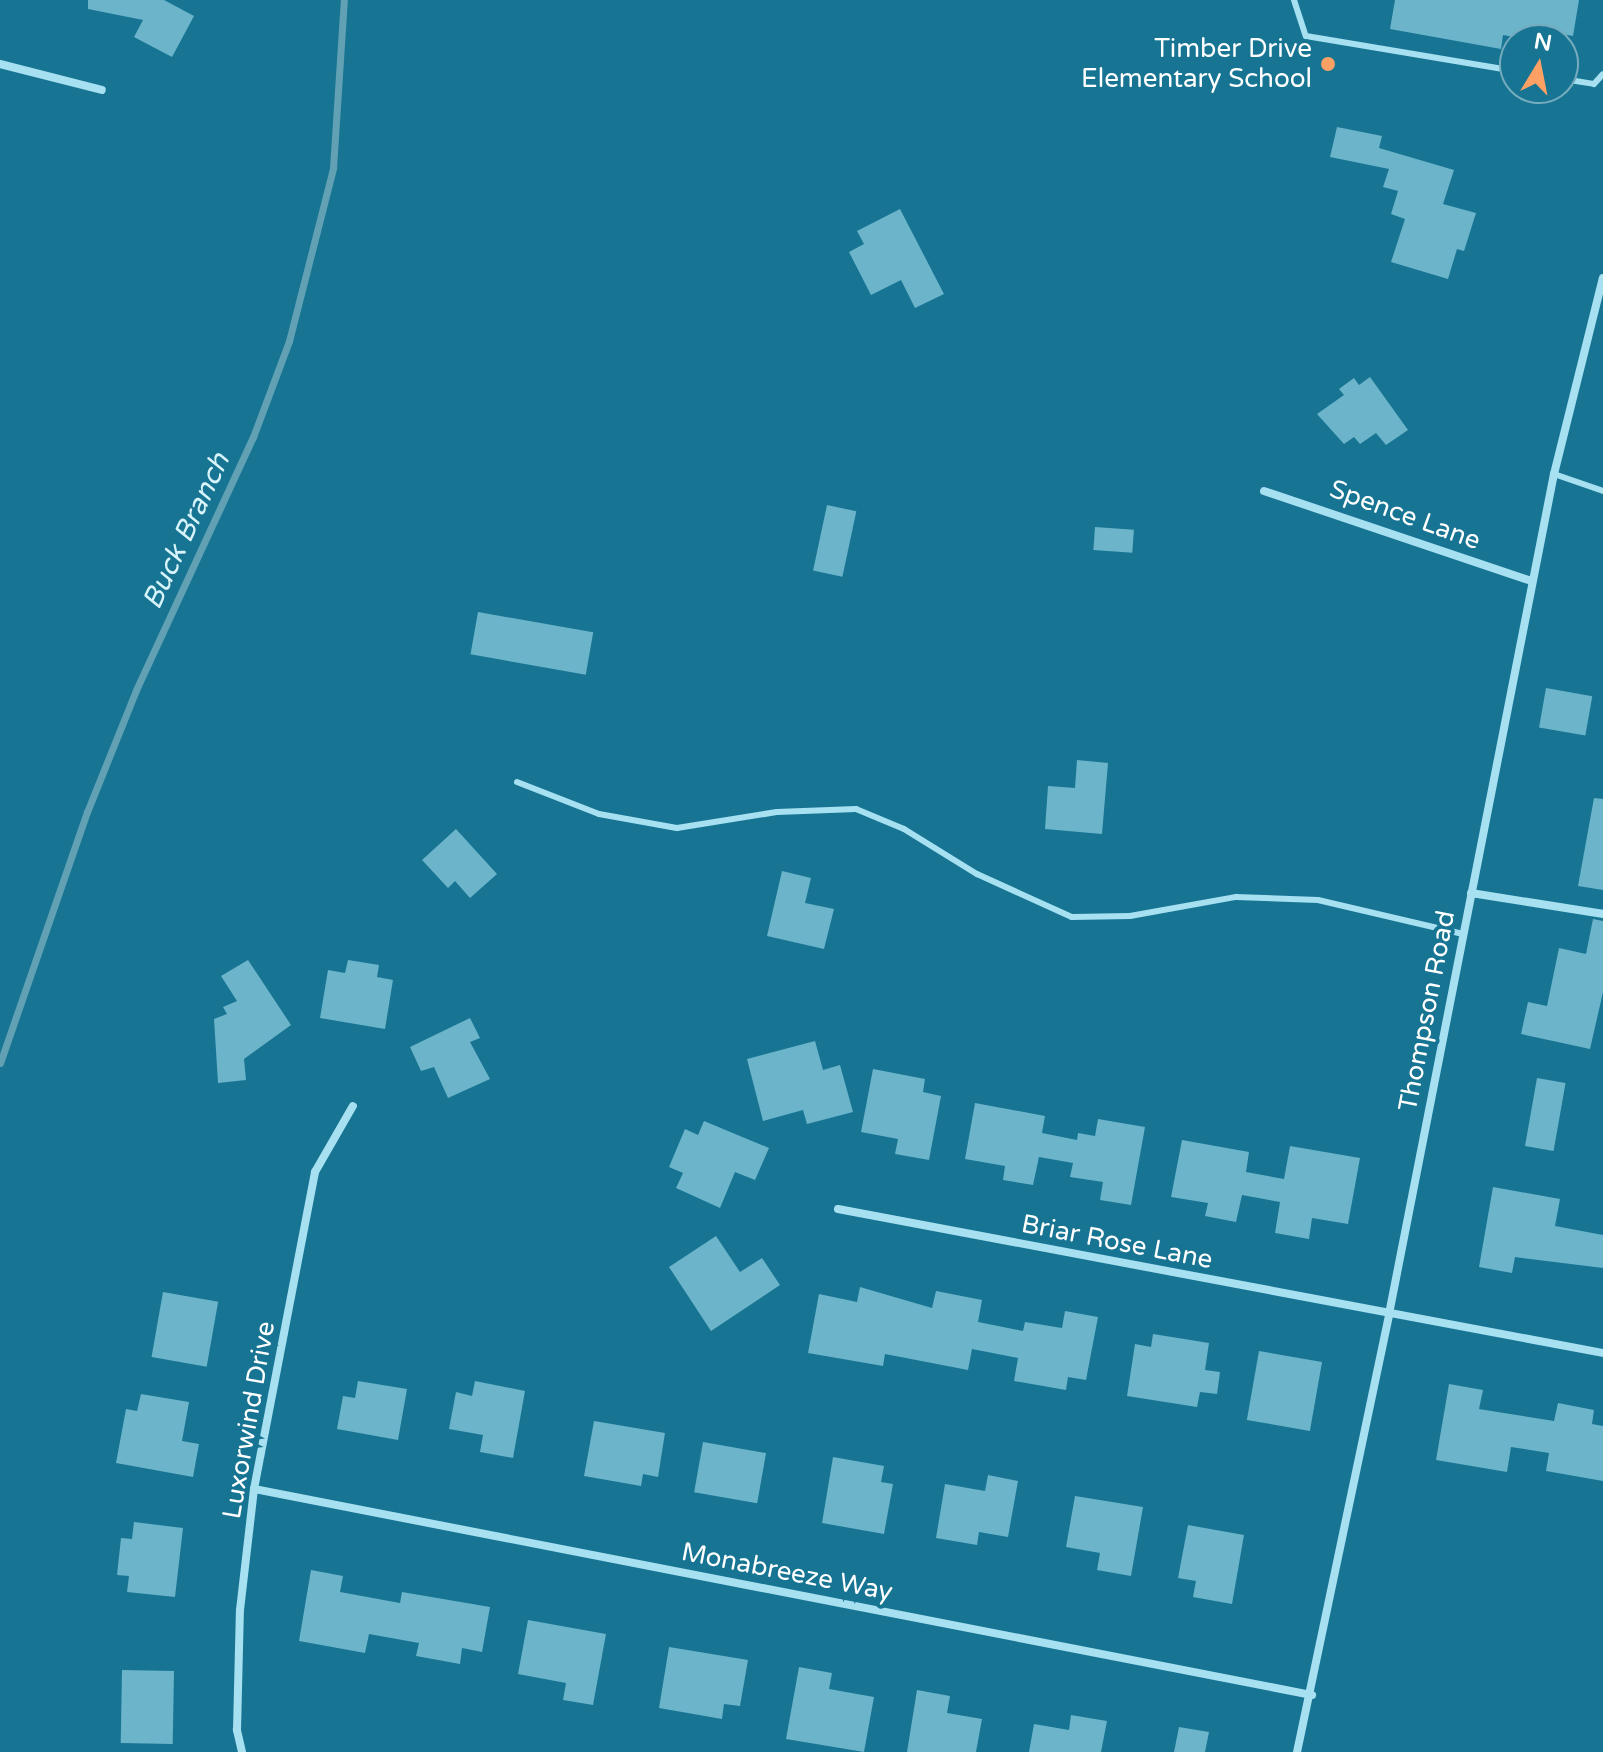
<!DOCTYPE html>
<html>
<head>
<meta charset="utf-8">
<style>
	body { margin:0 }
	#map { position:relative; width:1603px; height:1752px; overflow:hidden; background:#177593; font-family:"Varela Round",sans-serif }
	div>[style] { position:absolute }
	.stream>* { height:7px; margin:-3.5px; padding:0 3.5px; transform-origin:3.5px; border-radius:3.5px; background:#62a1b4 }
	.building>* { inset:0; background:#6bb4ca; transform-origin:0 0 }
	.lane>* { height:6px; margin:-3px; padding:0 3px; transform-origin:3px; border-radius:3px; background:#a6e0f1 }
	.street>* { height:8px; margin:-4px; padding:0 4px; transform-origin:4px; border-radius:4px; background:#a6e0f1 }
	.dots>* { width:22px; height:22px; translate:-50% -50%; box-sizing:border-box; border:4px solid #177593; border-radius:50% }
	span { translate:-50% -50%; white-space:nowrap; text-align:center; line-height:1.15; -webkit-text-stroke:8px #177593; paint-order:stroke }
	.poi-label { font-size:26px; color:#fff }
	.right { translate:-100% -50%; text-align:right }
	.street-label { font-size:26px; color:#fff }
	.water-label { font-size:28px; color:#d8f4fb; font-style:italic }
	.north { position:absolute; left:1499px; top:24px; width:80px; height:80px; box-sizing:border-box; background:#177593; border:2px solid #74acbe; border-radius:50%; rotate:10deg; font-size:22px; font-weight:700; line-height:32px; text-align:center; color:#fff }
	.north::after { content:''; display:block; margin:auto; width:28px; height:36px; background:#ffa165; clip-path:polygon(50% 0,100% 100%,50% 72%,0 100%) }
</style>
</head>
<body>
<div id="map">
	<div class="stream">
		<i style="left:0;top:1063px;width:266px;rotate:-70.9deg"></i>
		<i style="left:87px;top:812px;width:131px;rotate:-68.1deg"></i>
		<i style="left:136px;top:690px;width:279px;rotate:-65.2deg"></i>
		<i style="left:253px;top:437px;width:103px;rotate:-69.4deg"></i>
		<i style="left:289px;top:341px;width:179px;rotate:-75.7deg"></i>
		<i style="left:333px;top:168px;width:168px;rotate:-86.3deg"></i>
	</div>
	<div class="building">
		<i style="clip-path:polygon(88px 0,164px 0,194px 16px,172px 57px,134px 37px,143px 20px,88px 9px)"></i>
		<i style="clip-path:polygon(1395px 0,1579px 0,1573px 36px,1527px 28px,1525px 39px,1503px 35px,1501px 49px,1390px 29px)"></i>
		<i style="clip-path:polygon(1337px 127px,1382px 136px,1379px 148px,1454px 170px,1443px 204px,1476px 213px,1464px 251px,1457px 249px,1448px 279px,1391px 262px,1405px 219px,1391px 214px,1398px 191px,1383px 187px,1389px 169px,1330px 157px)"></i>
		<i style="clip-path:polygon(900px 209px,944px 294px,915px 308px,901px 280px,871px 295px,849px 252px,864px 244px,857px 231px)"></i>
		<i style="clip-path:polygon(1370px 377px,1408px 430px,1386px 445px,1376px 433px,1360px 444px,1354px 437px,1344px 444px,1317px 414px,1344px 395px,1339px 389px,1354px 378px,1359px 385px)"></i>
		<i style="left:827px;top:505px;width:30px;height:67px;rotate:12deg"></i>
		<i style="left:1095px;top:527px;width:39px;height:23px;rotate:4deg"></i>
		<i style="left:478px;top:612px;width:117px;height:43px;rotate:10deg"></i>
		<i style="left:1546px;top:688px;width:47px;height:40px;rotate:10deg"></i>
		<i style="clip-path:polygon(1077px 760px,1108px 763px,1102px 834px,1045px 829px,1048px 786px,1075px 788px)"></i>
		<i style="clip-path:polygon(1594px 798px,1603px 799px,1603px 890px,1578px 886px)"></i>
		<i style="clip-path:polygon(456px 829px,497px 874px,470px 898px,455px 881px,448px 888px,422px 860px)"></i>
		<i style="clip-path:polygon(782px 871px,811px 878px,805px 903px,834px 909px,824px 949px,767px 936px)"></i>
		<i style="clip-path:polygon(1593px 919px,1603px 921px,1603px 992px,1590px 1049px,1521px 1034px,1528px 1002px,1547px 1006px,1559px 948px,1586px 954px)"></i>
		<i style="clip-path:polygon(248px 960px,291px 1025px,244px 1059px,246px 1080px,218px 1083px,214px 1019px,227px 1014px,223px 1007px,237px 1001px,221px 976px)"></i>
		<i style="clip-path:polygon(348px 960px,379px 965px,377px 977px,393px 980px,385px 1029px,320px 1018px,328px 970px,345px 973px)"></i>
		<i style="clip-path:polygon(470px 1018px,480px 1038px,470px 1042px,490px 1079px,448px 1098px,434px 1067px,421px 1071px,410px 1047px)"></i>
		<i style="clip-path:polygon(815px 1041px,823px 1070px,840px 1065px,853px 1112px,807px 1124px,803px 1110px,763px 1121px,747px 1059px)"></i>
		<i style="clip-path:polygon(873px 1069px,925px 1079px,923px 1092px,941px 1096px,929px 1160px,895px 1154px,898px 1139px,861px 1132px)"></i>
		<i style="left:1537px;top:1078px;width:29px;height:69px;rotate:10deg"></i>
		<i style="clip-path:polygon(975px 1103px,1045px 1116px,1042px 1133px,1077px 1140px,1078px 1133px,1095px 1136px,1098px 1119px,1145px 1127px,1131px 1205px,1100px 1200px,1103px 1182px,1070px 1177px,1073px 1163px,1039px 1157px,1033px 1185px,1003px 1180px,1005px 1166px,965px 1159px)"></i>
		<i style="clip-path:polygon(704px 1121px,769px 1148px,755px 1180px,735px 1172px,720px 1208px,676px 1188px,683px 1173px,669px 1167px,685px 1129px,698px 1135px)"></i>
		<i style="clip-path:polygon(1182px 1140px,1249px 1152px,1246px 1172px,1284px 1179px,1290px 1146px,1360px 1158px,1348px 1224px,1312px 1218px,1309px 1239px,1275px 1233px,1280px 1202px,1242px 1195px,1236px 1222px,1205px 1216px,1208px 1203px,1171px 1197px)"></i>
		<i style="clip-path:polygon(1493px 1187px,1560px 1199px,1555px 1226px,1603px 1235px,1603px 1268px,1515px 1257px,1512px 1273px,1479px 1267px)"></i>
		<i style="clip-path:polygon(716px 1236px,740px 1272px,762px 1258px,780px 1285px,711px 1331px,669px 1267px)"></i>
		<i style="clip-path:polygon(860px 1287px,932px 1308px,936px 1291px,982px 1300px,978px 1322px,1023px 1331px,1025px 1322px,1062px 1328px,1065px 1311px,1098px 1317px,1086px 1380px,1068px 1377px,1066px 1390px,1014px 1381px,1018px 1358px,972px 1349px,968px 1370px,885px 1354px,883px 1366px,808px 1353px,819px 1294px,857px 1302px)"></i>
		<i style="left:163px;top:1292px;width:56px;height:66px;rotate:10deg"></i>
		<i style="clip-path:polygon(1153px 1334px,1209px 1343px,1205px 1370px,1220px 1372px,1217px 1394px,1200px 1392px,1197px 1407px,1127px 1396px,1135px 1344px,1151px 1347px)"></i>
		<i style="left:1259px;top:1351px;width:64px;height:70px;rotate:10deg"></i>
		<i style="clip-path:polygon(358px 1381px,407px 1389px,398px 1440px,337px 1429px,343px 1396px,355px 1398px)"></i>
		<i style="clip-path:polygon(475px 1381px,525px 1391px,513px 1458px,480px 1452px,483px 1435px,449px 1429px,456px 1392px,472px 1396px)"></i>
		<i style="clip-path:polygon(1449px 1384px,1483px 1390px,1479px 1409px,1554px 1421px,1558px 1403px,1594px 1410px,1592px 1424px,1603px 1426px,1603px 1481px,1546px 1471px,1549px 1453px,1511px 1447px,1507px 1472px,1436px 1460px)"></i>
		<i style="clip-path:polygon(141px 1394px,189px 1402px,182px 1441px,199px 1444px,193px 1477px,116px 1463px,126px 1409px,137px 1411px)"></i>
		<i style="clip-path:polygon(594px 1421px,665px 1433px,658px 1477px,643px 1474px,641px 1486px,584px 1476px)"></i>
		<i style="left:703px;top:1442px;width:64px;height:51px;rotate:10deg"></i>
		<i style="clip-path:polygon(833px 1457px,884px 1466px,881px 1482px,893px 1484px,884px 1534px,822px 1523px)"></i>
		<i style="clip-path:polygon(988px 1475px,1018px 1481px,1008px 1537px,979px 1532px,977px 1545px,936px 1538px,945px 1484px,985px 1491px)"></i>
		<i style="clip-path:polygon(1075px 1496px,1143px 1507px,1131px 1576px,1097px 1570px,1100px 1553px,1066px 1547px)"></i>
		<i style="clip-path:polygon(134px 1522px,183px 1528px,175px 1597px,127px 1592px,129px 1576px,117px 1575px,121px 1538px,132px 1539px)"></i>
		<i style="clip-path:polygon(1188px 1525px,1244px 1535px,1232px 1604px,1193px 1597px,1196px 1581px,1178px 1578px)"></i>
		<i style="clip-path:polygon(311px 1570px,343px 1576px,340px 1592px,400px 1603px,402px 1592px,490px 1607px,482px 1652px,462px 1648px,460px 1664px,416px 1656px,419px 1643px,369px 1634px,365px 1653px,299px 1641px)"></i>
		<i style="clip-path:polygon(528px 1620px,606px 1634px,593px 1705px,563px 1700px,566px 1683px,518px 1674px)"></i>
		<i style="clip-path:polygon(669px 1647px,748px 1660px,740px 1706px,724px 1704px,722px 1719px,659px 1708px)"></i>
		<i style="clip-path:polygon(799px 1667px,832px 1673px,829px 1689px,874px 1697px,864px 1752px,786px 1739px)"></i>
		<i style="left:122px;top:1670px;width:52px;height:73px;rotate:1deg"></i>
		<i style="clip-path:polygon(917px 1690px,950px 1696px,947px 1713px,982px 1719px,976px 1752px,907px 1752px)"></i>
		<i style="clip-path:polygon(1071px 1715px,1107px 1721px,1101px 1752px,1029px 1752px,1034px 1724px,1069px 1730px)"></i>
		<i style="clip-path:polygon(1179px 1727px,1209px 1732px,1205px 1752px,1174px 1752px)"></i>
	</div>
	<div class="lane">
		<i style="left:1294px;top:0;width:38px;rotate:72deg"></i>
		<i style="left:1306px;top:36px;width:212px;rotate:9.5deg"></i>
		<i style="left:1563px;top:79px;width:31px;rotate:9deg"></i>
		<i style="left:1594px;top:84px;width:13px;rotate:-48deg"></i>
		<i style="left:1554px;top:474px;width:52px;rotate:19.1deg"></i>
		<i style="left:517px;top:782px;width:88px;rotate:21.3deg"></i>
		<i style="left:599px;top:814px;width:79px;rotate:10.2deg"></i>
		<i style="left:677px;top:828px;width:101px;rotate:-9.1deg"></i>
		<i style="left:777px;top:812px;width:79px;rotate:-2.2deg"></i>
		<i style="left:856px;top:809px;width:52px;rotate:22.6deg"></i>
		<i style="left:904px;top:829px;width:86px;rotate:31.7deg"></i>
		<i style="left:977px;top:874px;width:104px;rotate:24.4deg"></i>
		<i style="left:1072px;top:917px;width:58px;rotate:-1deg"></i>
		<i style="left:1130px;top:916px;width:108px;rotate:-10.2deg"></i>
		<i style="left:1236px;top:897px;width:82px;rotate:2.1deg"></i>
		<i style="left:1318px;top:900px;width:149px;rotate:13.2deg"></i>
	</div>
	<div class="street">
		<i style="left:0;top:64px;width:105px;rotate:14.3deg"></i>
		<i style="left:1264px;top:491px;width:283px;rotate:18.6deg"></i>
		<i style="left:1471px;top:893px;width:134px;rotate:9deg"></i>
		<i style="left:838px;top:1209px;width:778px;rotate:10.66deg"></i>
		<i style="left:254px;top:1489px;width:1078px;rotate:11.02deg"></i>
		<i style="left:242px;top:1752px;width:23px;rotate:-103deg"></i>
		<i style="left:237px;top:1730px;width:120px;rotate:-88.6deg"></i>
		<i style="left:240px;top:1610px;width:122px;rotate:-83.4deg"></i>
		<i style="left:254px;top:1489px;width:323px;rotate:-79.1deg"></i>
		<i style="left:315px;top:1172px;width:76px;rotate:-60.1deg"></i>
		<i style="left:1297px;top:1752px;width:448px;rotate:-78.1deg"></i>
		<i style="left:1389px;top:1314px;width:856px;rotate:-78.89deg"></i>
		<i style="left:1554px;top:474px;width:202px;rotate:-76deg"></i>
	</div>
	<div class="dots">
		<i style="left:1328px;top:64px;background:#ffa165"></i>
	</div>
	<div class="poi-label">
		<span class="right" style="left:1312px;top:64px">Timber Drive<br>Elementary School</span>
	</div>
	<div class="street-label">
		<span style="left:1405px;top:515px;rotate:20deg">Spence Lane</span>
		<span style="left:1427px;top:1011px;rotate:-79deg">Thompson Road</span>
		<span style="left:1117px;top:1242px;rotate:11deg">Briar Rose Lane</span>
		<span style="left:249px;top:1420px;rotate:-80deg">Luxorwind Drive</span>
		<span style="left:787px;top:1572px;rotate:11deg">Monabreeze Way</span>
	</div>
	<div class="water-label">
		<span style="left:186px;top:531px;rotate:-65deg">Buck Branch</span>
	</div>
	<div class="north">N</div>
</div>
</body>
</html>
